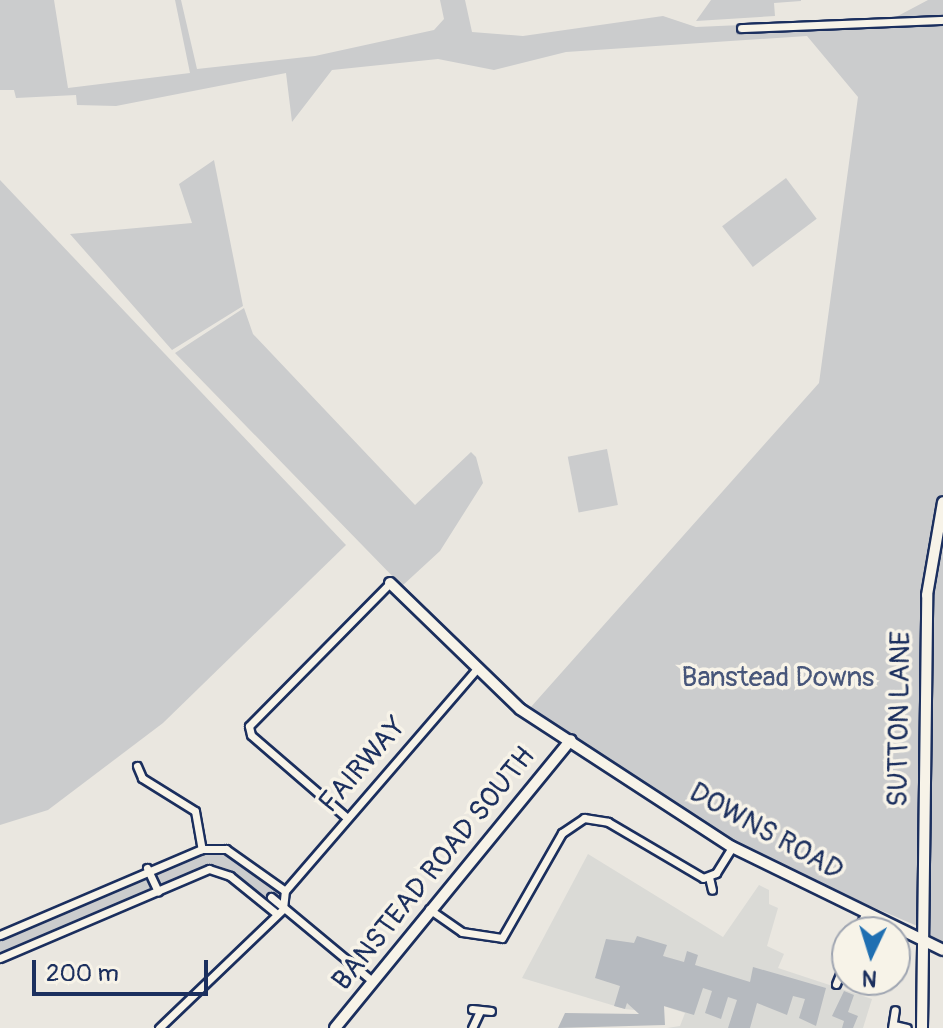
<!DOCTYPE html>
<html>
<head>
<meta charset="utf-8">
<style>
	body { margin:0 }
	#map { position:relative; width:943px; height:1028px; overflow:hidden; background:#eae7e0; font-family:Pangolin,sans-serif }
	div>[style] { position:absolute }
	.built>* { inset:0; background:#dadad6 }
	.green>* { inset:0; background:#cbcccd; transform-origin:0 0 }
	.building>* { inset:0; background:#b6babf }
	.roads { filter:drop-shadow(2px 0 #1b2f5e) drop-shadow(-2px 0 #1b2f5e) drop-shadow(0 2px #1b2f5e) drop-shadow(0 -2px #1b2f5e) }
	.street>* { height:7px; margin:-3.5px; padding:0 3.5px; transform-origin:3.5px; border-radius:3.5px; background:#f7f3e8 }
	.secondary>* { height:10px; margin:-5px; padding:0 5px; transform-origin:5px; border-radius:5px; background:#f7f3e8 }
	span { translate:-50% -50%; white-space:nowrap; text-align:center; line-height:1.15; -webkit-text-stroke:7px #f7f3e8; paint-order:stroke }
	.park-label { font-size:28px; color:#47567a }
	.street-label { font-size:28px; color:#1b2f5e }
	.north { position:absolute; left:831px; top:916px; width:80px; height:80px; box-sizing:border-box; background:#f7f3e8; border:2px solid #9fa5b1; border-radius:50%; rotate:184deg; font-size:22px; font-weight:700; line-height:32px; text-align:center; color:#1b2f5e }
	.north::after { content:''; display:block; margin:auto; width:28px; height:36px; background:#1f6fb2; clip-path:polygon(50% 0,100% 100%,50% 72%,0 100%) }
	.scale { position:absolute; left:32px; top:960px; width:176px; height:36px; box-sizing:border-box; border:4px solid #1b2f5e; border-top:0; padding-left:10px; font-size:24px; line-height:28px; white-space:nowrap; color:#1b2f5e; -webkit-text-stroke:6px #f7f3e8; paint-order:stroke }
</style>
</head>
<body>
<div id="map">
	<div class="built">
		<i style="clip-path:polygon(588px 854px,723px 937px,759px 885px,769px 890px,769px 904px,778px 908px,767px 946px,784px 954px,778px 968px,872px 999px,863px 1028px,667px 1028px,680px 1026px,685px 1013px,648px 1001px,644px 1011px,625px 1009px,522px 978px)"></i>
	</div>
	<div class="green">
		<i style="clip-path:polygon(0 0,54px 0,68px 88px,190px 73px,175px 0,181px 0,197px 69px,315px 56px,434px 30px,444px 19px,440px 0,465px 0,472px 32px,523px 36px,663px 16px,696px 27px,894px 18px,928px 0,943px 0,943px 945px,923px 936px,922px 928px,732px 847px,534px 718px,530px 708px,819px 383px,858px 97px,807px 36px,566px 52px,494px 70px,438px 59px,332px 70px,292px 122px,286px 73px,116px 106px,77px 105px,76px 95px,16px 98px,14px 90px,0 90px)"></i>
		<i style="clip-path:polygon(711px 0,801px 0,801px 1px,774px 3px,775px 16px,696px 21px)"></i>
		<i style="clip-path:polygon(214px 160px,243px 306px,172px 350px,70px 234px,192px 223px,179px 184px)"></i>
		<i style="left:786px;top:178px;width:51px;height:80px;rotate:53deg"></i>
		<i style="clip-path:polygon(0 180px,346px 545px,163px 723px,48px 810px,0 825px)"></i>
		<i style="clip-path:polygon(244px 308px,253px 334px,415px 505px,471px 452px,476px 457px,483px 483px,440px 551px,402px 586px,175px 353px)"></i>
		<i style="left:607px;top:449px;width:57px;height:40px;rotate:79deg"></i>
		<i style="clip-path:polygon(202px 849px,226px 849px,285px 891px,283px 909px,277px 914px,230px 876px,209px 869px,0 958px,0 936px)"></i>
	</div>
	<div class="building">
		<i style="clip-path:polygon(637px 936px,667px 945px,663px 956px,684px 962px,687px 951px,698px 955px,695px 965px,750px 982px,753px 967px,826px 988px,816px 1026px,799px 1018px,805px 999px,793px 996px,787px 1015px,757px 1003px,750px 1028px,728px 1028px,737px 1000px,728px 997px,721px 1019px,705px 1013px,712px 991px,703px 988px,694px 1015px,664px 1006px,665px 1025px,558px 1028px,565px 1013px,639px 1014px,627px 1003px,625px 1009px,614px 1006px,620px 986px,595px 978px,606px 939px,634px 943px)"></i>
		<i style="clip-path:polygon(844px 991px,854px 995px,848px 1012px,858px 1016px,853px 1028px,842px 1028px,844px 1021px,832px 1016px)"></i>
	</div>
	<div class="roads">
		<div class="street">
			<i style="left:741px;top:28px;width:202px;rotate:-2.3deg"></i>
			<i style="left:137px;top:766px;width:13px;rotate:67deg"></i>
			<i style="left:142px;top:778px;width:62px;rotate:31.9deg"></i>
			<i style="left:195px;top:811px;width:39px;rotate:80deg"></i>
			<i style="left:346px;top:817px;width:125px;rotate:-139.2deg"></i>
			<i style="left:251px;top:735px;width:9px;rotate:-103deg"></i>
			<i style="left:249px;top:726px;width:201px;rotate:-45.4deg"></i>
			<i style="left:147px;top:868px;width:26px;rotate:65deg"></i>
			<i style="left:709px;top:877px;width:13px;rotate:77deg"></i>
			<i style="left:285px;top:891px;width:292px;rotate:-49.2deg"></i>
			<i style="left:271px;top:897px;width:131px;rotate:39.7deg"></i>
			<i style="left:429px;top:909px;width:40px;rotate:34.9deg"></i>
			<i style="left:462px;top:932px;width:40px;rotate:8.5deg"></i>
			<i style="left:502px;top:938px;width:121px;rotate:-60.3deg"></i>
			<i style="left:562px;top:833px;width:27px;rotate:-34deg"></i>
			<i style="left:584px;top:818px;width:24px;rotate:9deg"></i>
			<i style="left:608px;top:822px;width:110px;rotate:30.5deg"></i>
			<i style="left:703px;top:878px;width:14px;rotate:-21deg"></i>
			<i style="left:716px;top:873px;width:31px;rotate:-58deg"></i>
			<i style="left:857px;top:932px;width:20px;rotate:-66deg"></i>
			<i style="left:0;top:935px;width:220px;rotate:-23.1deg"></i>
			<i style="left:202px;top:849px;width:24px"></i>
			<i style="left:226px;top:849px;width:72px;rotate:35.4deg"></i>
			<i style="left:0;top:958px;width:227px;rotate:-23.1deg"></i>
			<i style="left:209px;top:869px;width:22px;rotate:18deg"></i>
			<i style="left:230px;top:876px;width:60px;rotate:39deg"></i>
			<i style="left:836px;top:984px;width:29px;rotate:-68deg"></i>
			<i style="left:472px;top:1009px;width:19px;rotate:6deg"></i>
			<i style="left:894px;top:1025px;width:13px;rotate:13deg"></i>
			<i style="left:159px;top:1028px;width:172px;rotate:-43.8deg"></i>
			<i style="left:283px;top:909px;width:18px;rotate:-84deg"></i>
			<i style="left:472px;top:1028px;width:19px;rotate:-65deg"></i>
			<i style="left:892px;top:1028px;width:18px;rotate:-81deg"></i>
		</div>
		<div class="secondary">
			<i style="left:390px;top:583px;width:181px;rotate:44.1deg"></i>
			<i style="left:520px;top:709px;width:253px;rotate:33.1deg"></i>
			<i style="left:732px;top:847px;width:235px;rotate:26deg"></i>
			<i style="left:335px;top:1028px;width:372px;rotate:-50.7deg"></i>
			<i style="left:922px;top:1028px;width:433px;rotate:-89.3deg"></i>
			<i style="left:927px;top:595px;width:94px;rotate:-80.2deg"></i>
		</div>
	</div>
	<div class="park-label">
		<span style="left:778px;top:678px">Banstead Downs</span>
	</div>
	<div class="street-label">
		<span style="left:900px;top:719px;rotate:-89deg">SUTTON LANE</span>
		<span style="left:363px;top:765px;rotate:-49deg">FAIRWAY</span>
		<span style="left:766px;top:832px;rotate:29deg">DOWNS ROAD</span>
		<span style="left:434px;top:869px;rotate:-51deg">BANSTEAD ROAD SOUTH</span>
	</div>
	<div class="north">N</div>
	<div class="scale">200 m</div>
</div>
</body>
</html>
